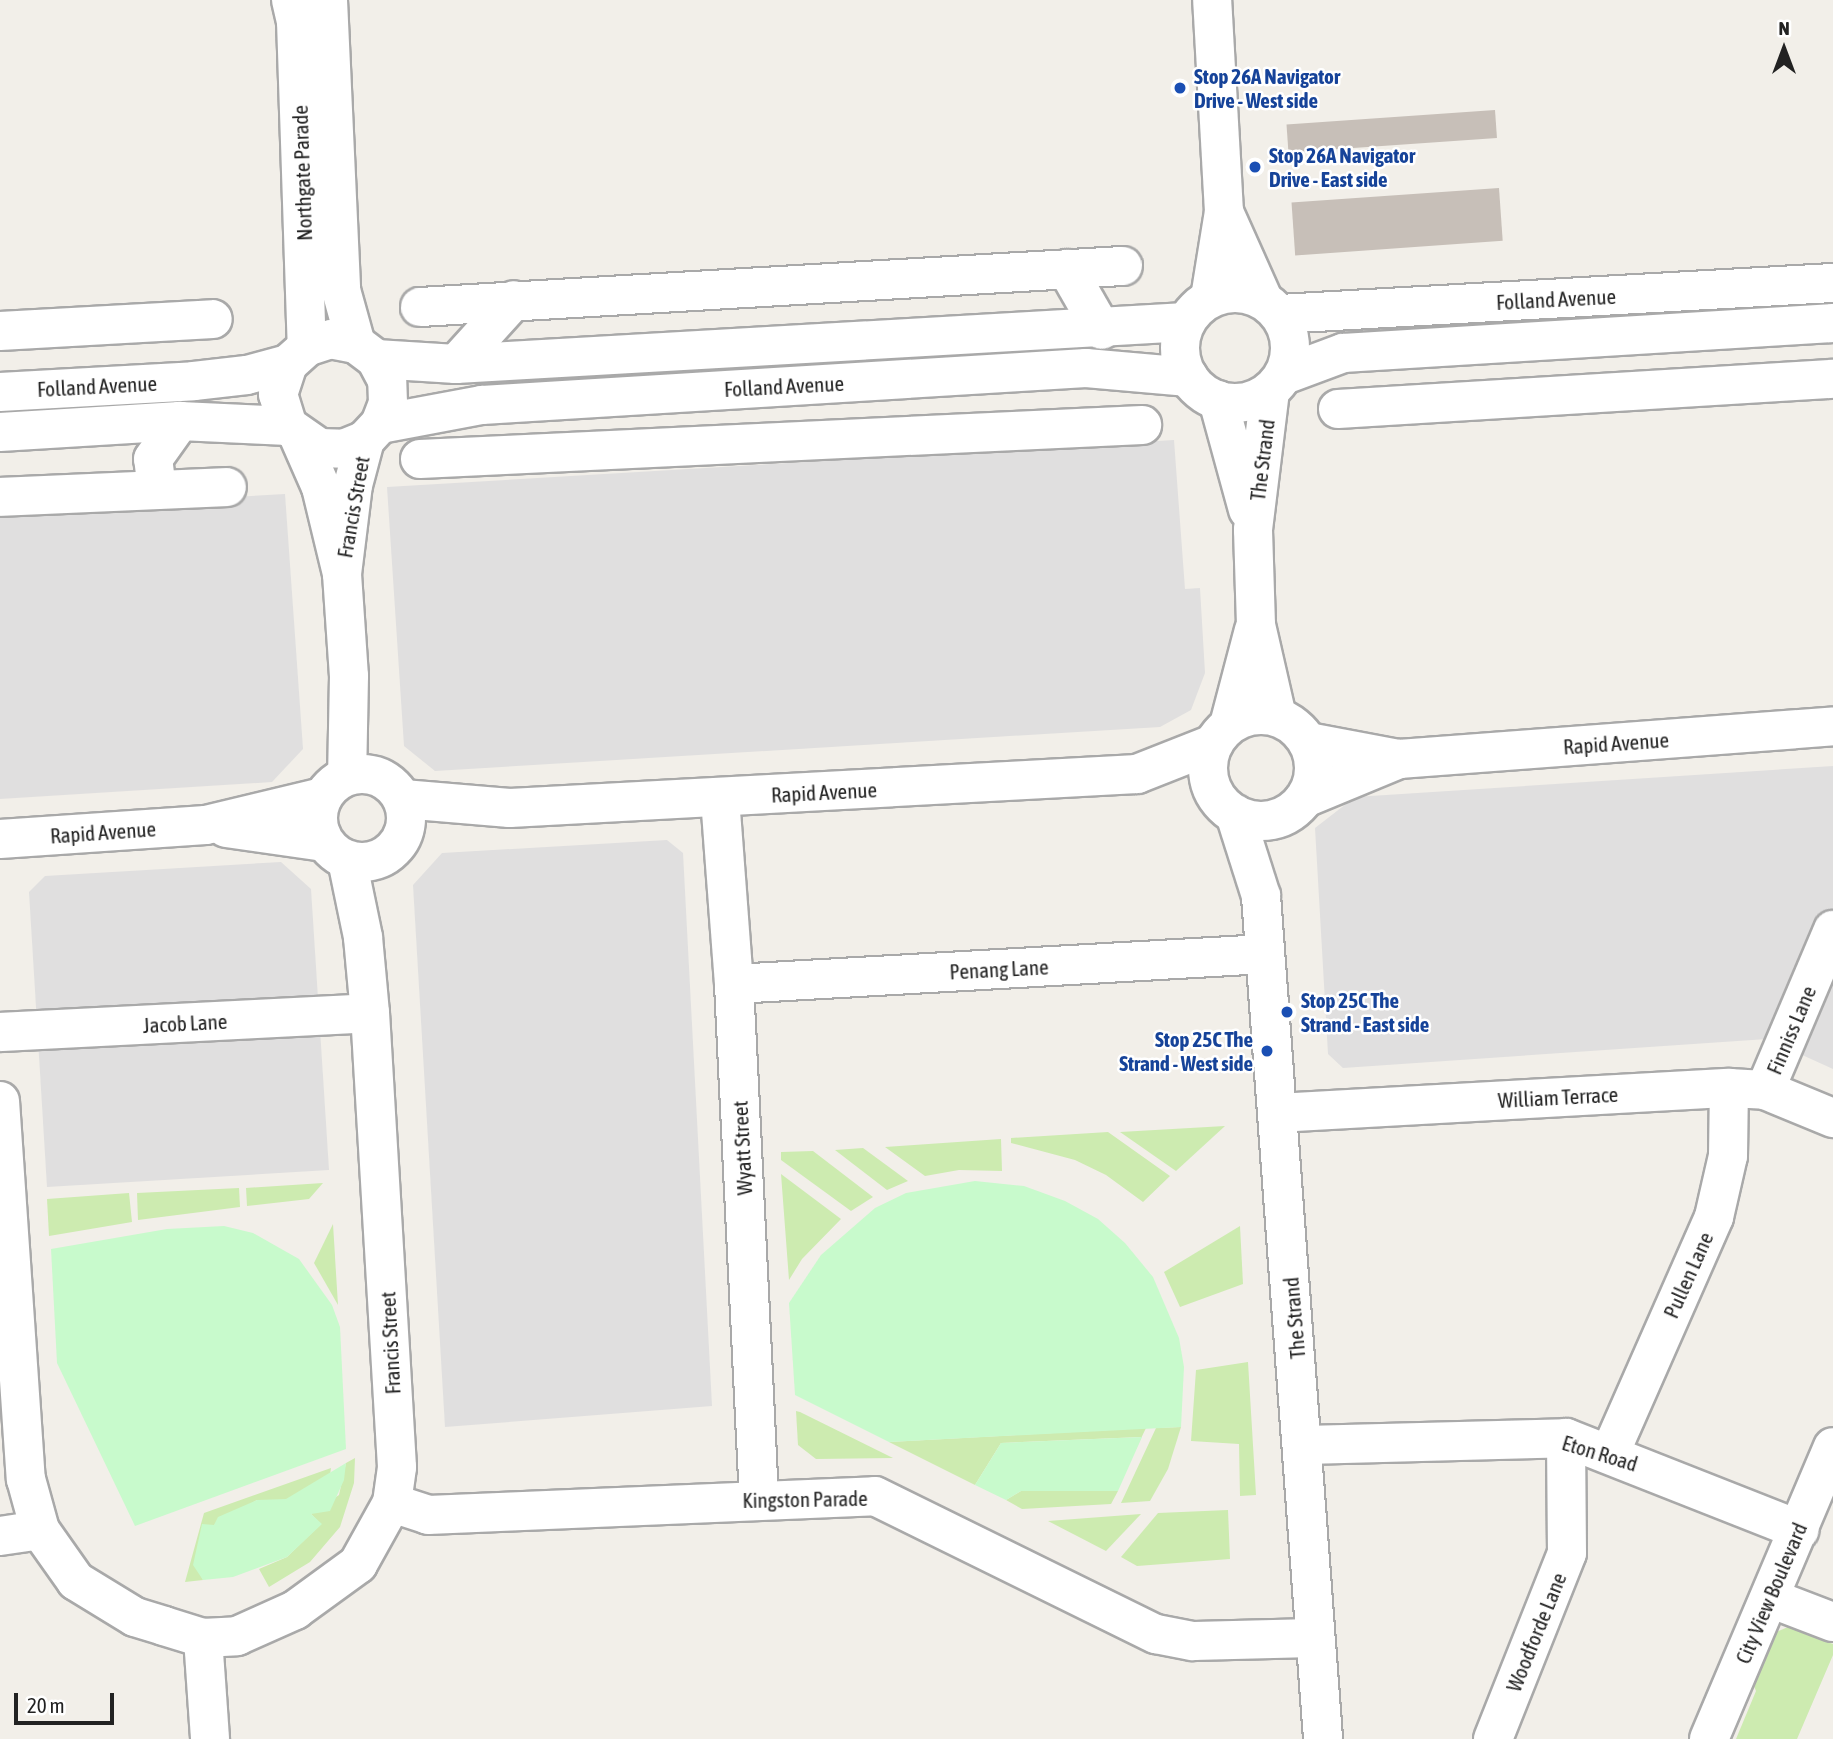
<!DOCTYPE html>
<html>
<head>
<meta charset="utf-8">
<style>
	body { margin:0 }
	#map { position:relative; width:1833px; height:1739px; overflow:hidden; background:#f2efe9; font-family:"Asap Condensed",sans-serif }
	div>[style] { position:absolute }
	.residential>* { inset:0; background:#e0dfdf }
	.grass>* { inset:0; background:#cdebb0 }
	.park>* { inset:0; background:#c8facc }
	.building>* { inset:0; background:#c7bfb8; transform-origin:0 0 }
	.roads { filter:drop-shadow(2px 0 #a9a9a9) drop-shadow(-2px 0 #a9a9a9) drop-shadow(0 2px #a9a9a9) drop-shadow(0 -2px #a9a9a9) }
	.minor>* { height:38px; margin:-19px; padding:0 19px; transform-origin:19px; border-radius:19px; background:#fff }
	.minor>.ring { margin:-19px; padding:0; box-sizing:content-box; background:none; border:38px solid #fff; border-radius:50% }
	.dots>* { width:19px; height:19px; translate:-50% -50%; box-sizing:border-box; border:4px solid #fff; border-radius:50% }
	span { translate:-50% -50%; white-space:nowrap; text-align:center; line-height:1.15; -webkit-text-stroke:5px #fff; paint-order:stroke }
	.transit-label { font-size:21px; color:#164399; font-weight:700 }
	.left { translate:0 -50%; text-align:left }
	.right { translate:-100% -50%; text-align:right }
	.street-label { font-size:21px; color:#222 }
	.north { position:absolute; left:1749px; top:14px; width:70px; height:70px; -webkit-text-stroke:5px #fff; paint-order:stroke; rotate:0deg; font-size:19px; font-weight:700; line-height:28px; text-align:center; color:#222 }
	.north::after { content:''; display:block; margin:auto; width:24px; height:32px; background:#222; clip-path:polygon(50% 0,100% 100%,50% 72%,0 100%) }
	.scale { position:absolute; left:14px; top:1693px; width:100px; height:32px; box-sizing:border-box; border:4px solid #222; border-top:0; padding-left:9px; font-size:21px; line-height:24px; white-space:nowrap; color:#222; -webkit-text-stroke:5px #fff; paint-order:stroke }
</style>
</head>
<body>
<div id="map">
	<div class="residential">
		<i style="clip-path:polygon(1174px 440px,1185px 589px,1200px 588px,1205px 673px,1191px 710px,1160px 727px,435px 771px,404px 746px,387px 487px)"></i>
		<i style="clip-path:polygon(285px 494px,303px 749px,272px 782px,0 799px,0 510px)"></i>
		<i style="clip-path:polygon(1833px 766px,1833px 1069px,1767px 1039px,1343px 1068px,1328px 1054px,1315px 828px,1355px 797px)"></i>
		<i style="clip-path:polygon(667px 840px,683px 853px,712px 1406px,445px 1427px,413px 885px,442px 853px)"></i>
		<i style="clip-path:polygon(281px 862px,311px 889px,329px 1170px,47px 1187px,29px 892px,45px 876px)"></i>
	</div>
	<div class="grass">
		<i style="clip-path:polygon(1225px 1126px,1176px 1171px,1120px 1132px)"></i>
		<i style="clip-path:polygon(1108px 1132px,1170px 1176px,1143px 1202px,1106px 1175px,1075px 1160px,1011px 1143px,1011px 1138px)"></i>
		<i style="clip-path:polygon(1001px 1139px,1002px 1171px,959px 1170px,925px 1176px,885px 1147px)"></i>
		<i style="clip-path:polygon(863px 1148px,908px 1181px,887px 1190px,835px 1150px)"></i>
		<i style="clip-path:polygon(813px 1151px,873px 1197px,851px 1211px,781px 1160px,781px 1152px)"></i>
		<i style="clip-path:polygon(781px 1174px,841px 1219px,802px 1259px,789px 1280px)"></i>
		<i style="clip-path:polygon(323px 1183px,309px 1199px,247px 1206px,246px 1188px)"></i>
		<i style="clip-path:polygon(239px 1188px,240px 1207px,138px 1220px,137px 1193px)"></i>
		<i style="clip-path:polygon(129px 1193px,132px 1222px,49px 1236px,47px 1199px)"></i>
		<i style="clip-path:polygon(333px 1224px,338px 1305px,314px 1263px)"></i>
		<i style="clip-path:polygon(1240px 1226px,1243px 1284px,1180px 1307px,1164px 1272px)"></i>
		<i style="clip-path:polygon(1248px 1362px,1256px 1495px,1240px 1496px,1239px 1444px,1191px 1441px,1196px 1370px)"></i>
		<i style="clip-path:polygon(796px 1411px,800px 1412px,893px 1458px,816px 1459px,798px 1445px)"></i>
		<i style="clip-path:polygon(1181px 1427px,1168px 1469px,1150px 1501px,1121px 1503px,1156px 1428px)"></i>
		<i style="clip-path:polygon(1146px 1428px,1134px 1453px,1141px 1437px,1001px 1443px,975px 1485px,889px 1442px)"></i>
		<i style="clip-path:polygon(355px 1458px,354px 1483px,340px 1527px,310px 1562px,269px 1587px,259px 1569px,287px 1557px,321px 1524px,311px 1514px,339px 1495px,346px 1463px)"></i>
		<i style="clip-path:polygon(331px 1468px,330px 1475px,286px 1500px,257px 1500px,214px 1525px,205px 1526px,197px 1567px,203px 1580px,185px 1582px,204px 1513px)"></i>
		<i style="clip-path:polygon(1106px 1489px,1118px 1491px,1111px 1504px,1022px 1509px,1006px 1500px,1021px 1491px)"></i>
		<i style="clip-path:polygon(1228px 1510px,1230px 1559px,1137px 1566px,1121px 1557px,1158px 1513px)"></i>
		<i style="clip-path:polygon(1141px 1514px,1106px 1551px,1048px 1521px)"></i>
		<i style="clip-path:polygon(1788px 1627px,1833px 1644px,1833px 1655px,1797px 1739px,1736px 1739px,1756px 1691px,1749px 1675px,1769px 1635px)"></i>
	</div>
	<div class="park">
		<i style="clip-path:polygon(975px 1181px,1024px 1186px,1065px 1201px,1098px 1219px,1125px 1243px,1153px 1277px,1179px 1338px,1184px 1367px,1181px 1427px,889px 1442px,795px 1395px,789px 1303px,821px 1255px,875px 1208px,906px 1193px)"></i>
		<i style="clip-path:polygon(224px 1226px,253px 1233px,299px 1259px,332px 1305px,340px 1327px,346px 1449px,135px 1526px,57px 1363px,51px 1249px,167px 1229px)"></i>
		<i style="clip-path:polygon(1142px 1437px,1118px 1491px,1021px 1491px,1006px 1500px,975px 1485px,1001px 1443px)"></i>
		<i style="clip-path:polygon(346px 1463px,344px 1480px,330px 1511px,311px 1514px,322px 1524px,287px 1557px,233px 1577px,203px 1580px,193px 1565px,202px 1524px,214px 1525px,218px 1517px,257px 1500px,286px 1499px)"></i>
	</div>
	<div class="building">
		<i style="left:1495px;top:110px;width:28px;height:209px;rotate:86deg"></i>
		<i style="left:1499px;top:188px;width:53px;height:208px;rotate:86deg"></i>
	</div>
	<div class="roads">
		<div class="minor">
			<i style="left:291px;top:0;width:22px;rotate:77deg"></i>
			<i style="left:296px;top:21px;width:326px;rotate:88.1deg"></i>
			<i style="left:328px;top:0;width:290px;rotate:87.4deg"></i>
			<i style="left:341px;top:290px;width:56px;rotate:74.5deg"></i>
			<i style="left:1224px;top:212px;width:95px;rotate:65.9deg"></i>
			<i style="left:1067px;top:269px;width:70px;rotate:60.2deg"></i>
			<i class="ring" style="left:1180px;top:293px;width:72px;height:72px"></i>
			<i style="left:1210px;top:298px;width:87px;rotate:-80.8deg"></i>
			<i style="left:1224px;top:212px;width:212px;rotate:-93.2deg"></i>
			<i style="left:420px;top:307px;width:704px;rotate:-3.34deg"></i>
			<i style="left:1280px;top:314px;width:554px;rotate:-3.21deg"></i>
			<i style="left:0;top:331px;width:213px;rotate:-3.2deg"></i>
			<i style="left:376px;top:359px;width:80px;rotate:3.6deg"></i>
			<i style="left:456px;top:364px;width:731px;rotate:-3.29deg"></i>
			<i style="left:456px;top:364px;width:86px;rotate:-47.8deg"></i>
			<i style="left:1284px;top:375px;width:63px;rotate:-20.4deg"></i>
			<i style="left:1343px;top:353px;width:491px;rotate:-3.5deg"></i>
			<i style="left:1270px;top:391px;width:140px;rotate:97deg"></i>
			<i style="left:1253px;top:530px;width:95px;rotate:88.2deg"></i>
			<i style="left:1256px;top:625px;width:94px;rotate:77.1deg"></i>
			<i style="left:0;top:392px;width:194px;rotate:-3.2deg"></i>
			<i style="left:194px;top:381px;width:53px;rotate:-6.5deg"></i>
			<i style="left:247px;top:375px;width:42px;rotate:-15deg"></i>
			<i style="left:1218px;top:400px;width:114px;rotate:74.7deg"></i>
			<i style="left:1338px;top:409px;width:496px;rotate:-3.5deg"></i>
			<i style="left:380px;top:424px;width:104px;rotate:-10.6deg"></i>
			<i style="left:482px;top:405px;width:605px;rotate:-3.51deg"></i>
			<i style="left:1086px;top:368px;width:103px;rotate:5deg"></i>
			<i style="left:0;top:432px;width:180px;rotate:-3.5deg"></i>
			<i style="left:180px;top:421px;width:108px;rotate:2.7deg"></i>
			<i style="left:299px;top:437px;width:55px;rotate:66.3deg"></i>
			<i style="left:321px;top:487px;width:89px;rotate:76.4deg"></i>
			<i style="left:342px;top:574px;width:102px;rotate:86.1deg"></i>
			<i style="left:349px;top:676px;width:100px;rotate:91.1deg"></i>
			<i style="left:420px;top:459px;width:723px;rotate:-2.7deg"></i>
			<i style="left:157px;top:490px;width:31px;rotate:-97deg"></i>
			<i style="left:153px;top:459px;width:47px;rotate:-54.6deg"></i>
			<i style="left:0;top:497px;width:227px;rotate:-2.5deg"></i>
			<i style="left:342px;top:574px;width:90px;rotate:-83deg"></i>
			<i style="left:353px;top:485px;width:47px;rotate:-75.1deg"></i>
			<i style="left:365px;top:440px;width:22px;rotate:-47deg"></i>
			<i style="left:380px;top:424px;width:22px;rotate:-69deg"></i>
			<i style="left:388px;top:403px;width:23px;rotate:-92deg"></i>
			<i style="left:387px;top:380px;width:24px;rotate:-118deg"></i>
			<i style="left:376px;top:359px;width:25px;rotate:-143deg"></i>
			<i style="left:356px;top:344px;width:25px;rotate:-169deg"></i>
			<i style="left:331px;top:339px;width:25px;rotate:162deg"></i>
			<i style="left:307px;top:347px;width:25px;rotate:138deg"></i>
			<i style="left:288px;top:364px;width:32px;rotate:108deg"></i>
			<i style="left:278px;top:394px;width:34px;rotate:73deg"></i>
			<i style="left:288px;top:426px;width:39px;rotate:35deg"></i>
			<i style="left:320px;top:448px;width:23px;rotate:2deg"></i>
			<i style="left:343px;top:449px;width:24px;rotate:-22deg"></i>
			<i class="ring" style="left:1208px;top:715px;width:68px;height:68px"></i>
			<i style="left:1229px;top:725px;width:98px;rotate:-75.3deg"></i>
			<i style="left:1308px;top:742px;width:93px;rotate:10.6deg"></i>
			<i style="left:1399px;top:759px;width:435px;rotate:-4.3deg"></i>
			<i class="ring" style="left:318px;top:774px;width:50px;height:50px"></i>
			<i style="left:720px;top:798px;width:187px;rotate:85.7deg"></i>
			<i style="left:734px;top:984px;width:515px;rotate:87.22deg"></i>
			<i style="left:1305px;top:798px;width:102px;rotate:-22.5deg"></i>
			<i style="left:403px;top:799px;width:107px;rotate:4.8deg"></i>
			<i style="left:510px;top:808px;width:628px;rotate:-3.1deg"></i>
			<i style="left:1137px;top:774px;width:82px;rotate:-21.5deg"></i>
			<i style="left:1235px;top:814px;width:86px;rotate:72.4deg"></i>
			<i style="left:1261px;top:896px;width:845px;rotate:85.79deg"></i>
			<i style="left:226px;top:828px;width:99px;rotate:8.1deg"></i>
			<i style="left:0;top:839px;width:206px;rotate:-3.9deg"></i>
			<i style="left:206px;top:825px;width:120px;rotate:-13.5deg"></i>
			<i style="left:734px;top:984px;width:532px;rotate:-3.23deg"></i>
			<i style="left:0;top:1032px;width:370px;rotate:-2.9deg"></i>
			<i style="left:1765px;top:1090px;width:174px;rotate:-67deg"></i>
			<i style="left:0;top:1101px;width:379px;rotate:86.1deg"></i>
			<i style="left:26px;top:1479px;width:53px;rotate:74.6deg"></i>
			<i style="left:40px;top:1530px;width:62px;rotate:54.8deg"></i>
			<i style="left:76px;top:1581px;width:69px;rotate:31.4deg"></i>
			<i style="left:135px;top:1617px;width:30px;rotate:17deg"></i>
			<i style="left:164px;top:1626px;width:41px;rotate:17.1deg"></i>
			<i style="left:203px;top:1638px;width:34px;rotate:-3deg"></i>
			<i style="left:237px;top:1636px;width:64px;rotate:-24.1deg"></i>
			<i style="left:295px;top:1610px;width:78px;rotate:-36.1deg"></i>
			<i style="left:358px;top:1564px;width:70px;rotate:-60.9deg"></i>
			<i style="left:392px;top:1503px;width:36px;rotate:-82deg"></i>
			<i style="left:397px;top:1467px;width:455px;rotate:-93.4deg"></i>
			<i style="left:370px;top:1013px;width:76px;rotate:-95.3deg"></i>
			<i style="left:363px;top:937px;width:79px;rotate:-101.7deg"></i>
			<i style="left:1277px;top:1113px;width:453px;rotate:-3.2deg"></i>
			<i style="left:1729px;top:1088px;width:36px;rotate:3deg"></i>
			<i style="left:1765px;top:1090px;width:74px;rotate:22.4deg"></i>
			<i style="left:1305px;top:1445px;width:261px;rotate:-1.5deg"></i>
			<i style="left:1566px;top:1438px;width:251px;rotate:21.5deg"></i>
			<i style="left:1610px;top:1453px;width:258px;rotate:-66.2deg"></i>
			<i style="left:1714px;top:1217px;width:63px;rotate:-77.1deg"></i>
			<i style="left:1728px;top:1156px;width:68px;rotate:-89.2deg"></i>
			<i style="left:392px;top:1503px;width:38px;rotate:18deg"></i>
			<i style="left:428px;top:1515px;width:447px;rotate:-2.4deg"></i>
			<i style="left:875px;top:1496px;width:313px;rotate:26.2deg"></i>
			<i style="left:1156px;top:1634px;width:38px;rotate:11deg"></i>
			<i style="left:1193px;top:1641px;width:121px;rotate:-1.4deg"></i>
			<i style="left:0;top:1536px;width:40px;rotate:-8.5deg"></i>
			<i style="left:1770px;top:1598px;width:67px;rotate:20.9deg"></i>
			<i style="left:203px;top:1638px;width:101px;rotate:86deg"></i>
			<i style="left:1493px;top:1739px;width:200px;rotate:-68.3deg"></i>
			<i style="left:1567px;top:1553px;width:115px;rotate:-90.5deg"></i>
			<i style="left:1709px;top:1739px;width:317px;rotate:-67deg"></i>
		</div>
	</div>
	<div class="dots">
		<i style="left:1180px;top:88px;background:#1a4fb4"></i>
		<i style="left:1255px;top:167px;background:#1a4fb4"></i>
		<i style="left:1287px;top:1012px;background:#1a4fb4"></i>
		<i style="left:1267px;top:1051px;background:#1a4fb4"></i>
	</div>
	<div class="transit-label">
		<span class="left" style="left:1194px;top:88px">Stop 26A Navigator<br>Drive - West side</span>
		<span class="left" style="left:1269px;top:167px">Stop 26A Navigator<br>Drive - East side</span>
		<span class="left" style="left:1301px;top:1012px">Stop 25C The<br>Strand - East side</span>
		<span class="right" style="left:1253px;top:1051px">Stop 25C The<br>Strand - West side</span>
	</div>
	<div class="street-label">
		<span style="left:302px;top:173px;rotate:-92deg">Northgate Parade</span>
		<span style="left:1556px;top:299px;rotate:-3deg">Folland Avenue</span>
		<span style="left:97px;top:386px;rotate:-3deg">Folland Avenue</span>
		<span style="left:784px;top:386px;rotate:-3deg">Folland Avenue</span>
		<span style="left:1262px;top:460px;rotate:-83deg">The Strand</span>
		<span style="left:353px;top:507px;rotate:-80deg">Francis Street</span>
		<span style="left:1616px;top:743px;rotate:-4deg">Rapid Avenue</span>
		<span style="left:824px;top:792px;rotate:-3deg">Rapid Avenue</span>
		<span style="left:103px;top:832px;rotate:-4deg">Rapid Avenue</span>
		<span style="left:999px;top:969px;rotate:-3deg">Penang Lane</span>
		<span style="left:185px;top:1023px;rotate:-3deg">Jacob Lane</span>
		<span style="left:1791px;top:1030px;rotate:-67deg">Finniss Lane</span>
		<span style="left:1558px;top:1097px;rotate:-3deg">William Terrace</span>
		<span style="left:742px;top:1148px;rotate:-93deg">Wyatt Street</span>
		<span style="left:1688px;top:1275px;rotate:-66deg">Pullen Lane</span>
		<span style="left:1294px;top:1318px;rotate:-95deg">The Strand</span>
		<span style="left:390px;top:1343px;rotate:-93deg">Francis Street</span>
		<span style="left:1600px;top:1453px;rotate:17deg">Eton Road</span>
		<span style="left:805px;top:1499px;rotate:-1deg">Kingston Parade</span>
		<span style="left:1771px;top:1593px;rotate:-67deg">City View Boulevard</span>
		<span style="left:1536px;top:1632px;rotate:-68deg">Woodforde Lane</span>
	</div>
	<div class="north">N</div>
	<div class="scale">20 m</div>
</div>
</body>
</html>
